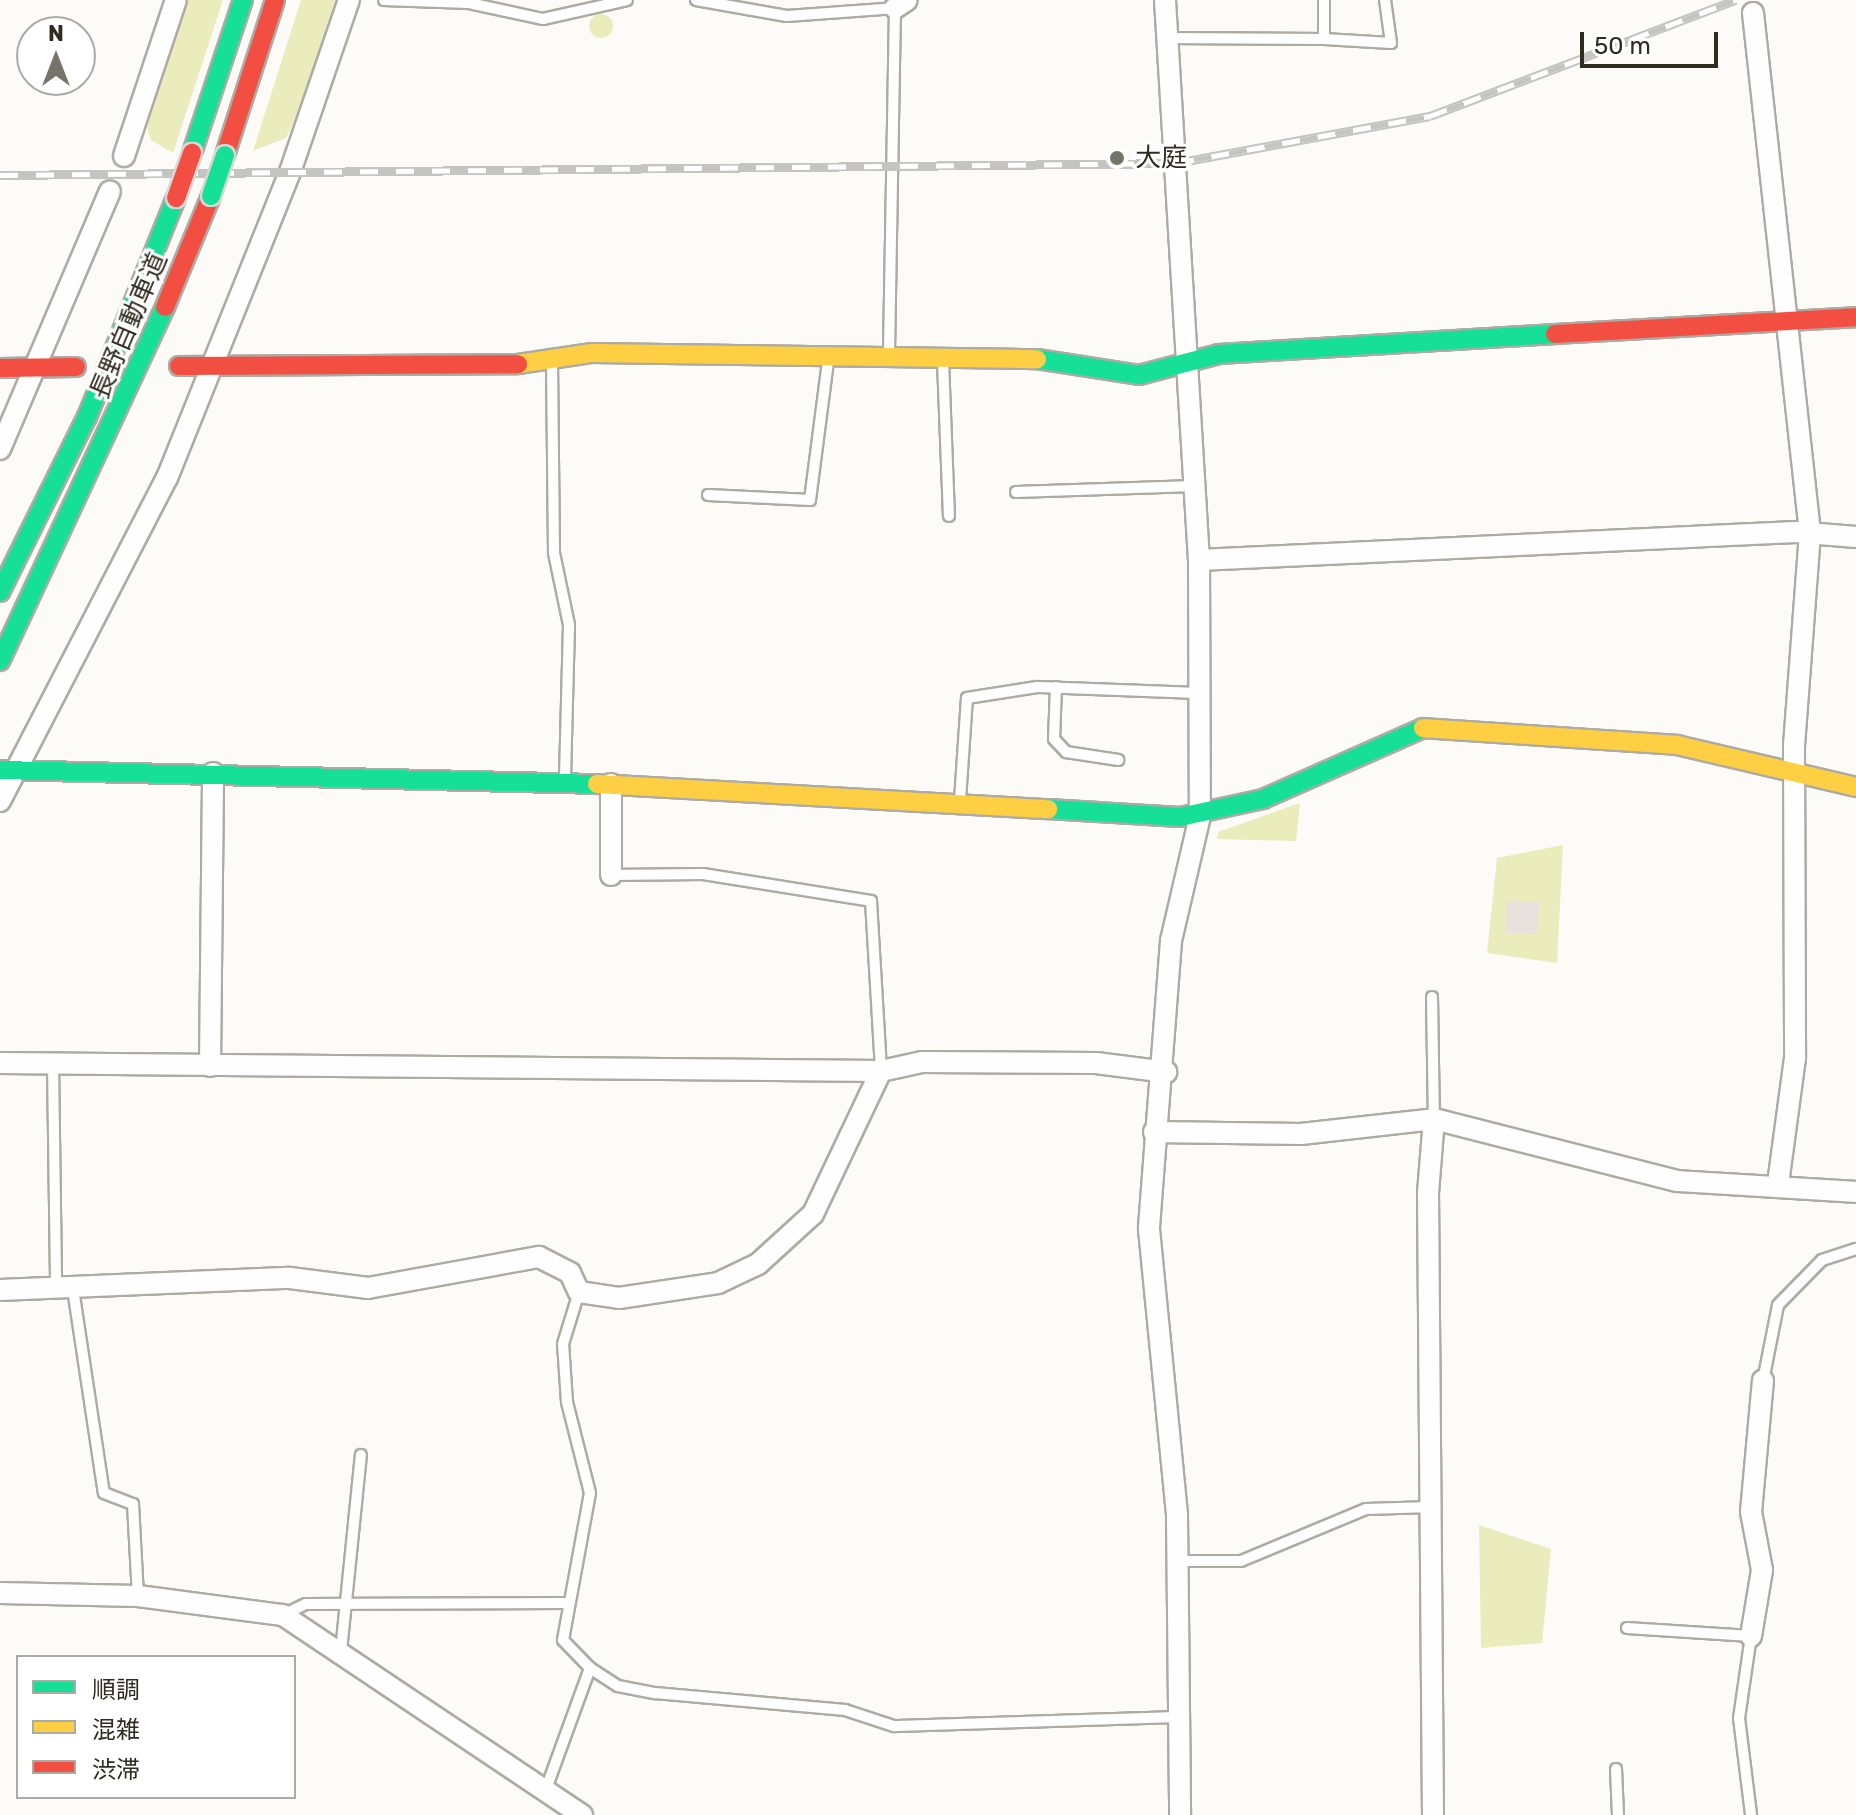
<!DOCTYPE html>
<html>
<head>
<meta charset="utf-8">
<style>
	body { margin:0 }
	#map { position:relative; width:1856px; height:1815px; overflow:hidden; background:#fcfbf7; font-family:Rubik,"Noto Sans JP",sans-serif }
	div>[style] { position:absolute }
	.green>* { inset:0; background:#eaecbc }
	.round { border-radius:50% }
	.building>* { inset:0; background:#e7e2dd; transform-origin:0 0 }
	.roads { filter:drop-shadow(2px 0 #adaba3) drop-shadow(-2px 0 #adaba3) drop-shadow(0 2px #adaba3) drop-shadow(0 -2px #adaba3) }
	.lane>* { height:10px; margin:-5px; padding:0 5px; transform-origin:5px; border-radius:5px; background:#fffefe }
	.street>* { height:20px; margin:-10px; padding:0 10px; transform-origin:10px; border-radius:10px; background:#fffefe }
	.fast>* { height:18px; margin:-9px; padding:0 9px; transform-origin:9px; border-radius:9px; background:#16e098 }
	.slow>* { height:18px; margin:-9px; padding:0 9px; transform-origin:9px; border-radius:9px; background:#ffcf43 }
	.jam>* { height:18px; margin:-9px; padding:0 9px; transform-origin:9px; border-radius:9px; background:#f24e42 }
	.rail>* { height:9px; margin-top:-4.5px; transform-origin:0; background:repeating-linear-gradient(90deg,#fff 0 18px,#c4c4c1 0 36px); box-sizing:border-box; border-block:2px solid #c4c4c1 }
	.bridges { filter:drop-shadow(2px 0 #d9d7d3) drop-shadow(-2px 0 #d9d7d3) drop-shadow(0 2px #d9d7d3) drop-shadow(0 -2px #d9d7d3) }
	.fast-bridge>* { height:18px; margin:-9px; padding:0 9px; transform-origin:9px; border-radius:9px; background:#16e098 }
	.jam-bridge>* { height:18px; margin:-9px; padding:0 9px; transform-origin:9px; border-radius:9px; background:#f24e42 }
	.dots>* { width:22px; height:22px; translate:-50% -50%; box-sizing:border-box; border:4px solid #fff; border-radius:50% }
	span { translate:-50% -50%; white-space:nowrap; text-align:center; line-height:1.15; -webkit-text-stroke:6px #fff; paint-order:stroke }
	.poi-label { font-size:26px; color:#2f2b1e }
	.left { translate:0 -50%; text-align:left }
	.street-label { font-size:26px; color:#2f2b1e }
	.legend { position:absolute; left:16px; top:1655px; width:280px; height:144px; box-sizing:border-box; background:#fff; border:2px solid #acaaa5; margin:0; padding:10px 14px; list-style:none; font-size:24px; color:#2f2b1e }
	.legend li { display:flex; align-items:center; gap:16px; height:40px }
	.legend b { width:40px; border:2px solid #acaaa5 }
	.north { position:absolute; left:16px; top:16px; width:80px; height:80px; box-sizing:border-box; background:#fff; border:2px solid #acaaa5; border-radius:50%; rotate:0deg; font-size:22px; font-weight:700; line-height:32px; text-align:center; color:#2f2b1e }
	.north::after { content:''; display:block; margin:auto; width:28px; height:36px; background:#77746a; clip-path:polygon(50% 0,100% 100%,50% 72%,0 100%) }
	.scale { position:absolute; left:1580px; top:32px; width:138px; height:36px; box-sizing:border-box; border:4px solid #2f2b1e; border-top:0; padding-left:10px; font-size:24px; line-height:28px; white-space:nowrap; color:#2f2b1e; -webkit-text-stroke:6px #fff; paint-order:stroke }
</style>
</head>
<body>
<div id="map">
	<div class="green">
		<i style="clip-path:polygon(188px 0,223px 0,173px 153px,151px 140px,147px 127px)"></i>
		<i style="clip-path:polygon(301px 0,335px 0,299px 112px,286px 138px,253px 151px)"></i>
		<i class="round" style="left:589px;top:14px;width:24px;height:24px"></i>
		<i style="clip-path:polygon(1300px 803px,1296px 841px,1217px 839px,1218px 832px)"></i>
		<i style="clip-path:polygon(1563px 845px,1557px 963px,1487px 953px,1497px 858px)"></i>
		<i style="clip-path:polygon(1479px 1525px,1551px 1549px,1542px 1643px,1481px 1648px)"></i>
	</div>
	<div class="building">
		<i style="left:1507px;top:901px;width:32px;height:32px;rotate:2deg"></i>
	</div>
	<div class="roads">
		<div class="lane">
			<i style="left:384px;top:0;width:85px;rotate:2deg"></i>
			<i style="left:469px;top:3px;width:76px;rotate:12.2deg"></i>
			<i style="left:543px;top:19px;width:86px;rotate:-12.7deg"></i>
			<i style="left:696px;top:0;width:92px;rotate:10deg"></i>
			<i style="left:787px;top:16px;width:108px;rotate:-4.2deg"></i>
			<i style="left:895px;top:8px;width:351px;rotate:91deg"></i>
			<i style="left:1167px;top:38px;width:157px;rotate:0.4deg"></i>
			<i style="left:1324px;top:39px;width:39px;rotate:-90deg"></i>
			<i style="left:1324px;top:39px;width:67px;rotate:3.4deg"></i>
			<i style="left:1391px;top:43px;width:43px;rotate:-97.9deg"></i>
			<i style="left:943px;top:361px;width:155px;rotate:87.8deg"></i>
			<i style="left:552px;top:362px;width:191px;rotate:89.4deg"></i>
			<i style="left:554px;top:553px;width:74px;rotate:78.2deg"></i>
			<i style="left:569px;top:625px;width:156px;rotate:91.5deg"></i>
			<i style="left:1016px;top:492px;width:178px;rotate:-1.9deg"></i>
			<i style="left:708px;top:495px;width:102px;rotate:2.8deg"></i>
			<i style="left:810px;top:500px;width:140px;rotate:-82.6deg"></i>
			<i style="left:1056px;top:687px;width:52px;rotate:92.2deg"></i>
			<i style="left:1054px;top:739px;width:18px;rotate:47deg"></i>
			<i style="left:1066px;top:752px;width:53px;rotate:8.7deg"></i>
			<i style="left:960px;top:800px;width:102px;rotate:-86.1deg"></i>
			<i style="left:967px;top:698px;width:71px;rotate:-8.9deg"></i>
			<i style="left:1037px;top:687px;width:163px;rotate:2.1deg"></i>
			<i style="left:611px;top:875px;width:92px;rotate:-0.6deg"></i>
			<i style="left:703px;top:874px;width:170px;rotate:9.1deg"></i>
			<i style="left:871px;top:901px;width:170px;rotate:86.6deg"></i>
			<i style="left:1432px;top:997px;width:122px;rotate:89.1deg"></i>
			<i style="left:53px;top:1064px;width:224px;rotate:89.2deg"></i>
			<i style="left:73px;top:1289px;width:206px;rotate:81.4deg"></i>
			<i style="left:104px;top:1493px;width:31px;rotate:21deg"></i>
			<i style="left:133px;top:1504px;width:92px;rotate:86.9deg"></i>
			<i style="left:1763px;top:1381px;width:77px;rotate:-78.8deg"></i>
			<i style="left:1778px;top:1305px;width:63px;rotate:-45.6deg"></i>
			<i style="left:1822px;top:1260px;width:36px;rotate:-18deg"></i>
			<i style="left:1177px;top:1561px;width:64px"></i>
			<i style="left:1241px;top:1561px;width:135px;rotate:-22.6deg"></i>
			<i style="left:1366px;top:1509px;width:66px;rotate:-1.7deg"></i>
			<i style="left:283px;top:1615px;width:25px;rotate:-26deg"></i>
			<i style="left:306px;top:1604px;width:259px;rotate:-0.2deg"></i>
			<i style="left:1627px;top:1628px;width:124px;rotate:3.7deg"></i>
			<i style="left:1751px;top:1636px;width:83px;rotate:98.3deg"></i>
			<i style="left:1739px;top:1718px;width:98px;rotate:82.9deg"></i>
			<i style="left:341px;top:1651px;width:197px;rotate:-84.2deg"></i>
			<i style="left:590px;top:1668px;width:33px;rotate:33deg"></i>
			<i style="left:618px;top:1686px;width:38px;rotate:11deg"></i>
			<i style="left:655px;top:1693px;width:191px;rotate:5.1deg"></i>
			<i style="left:845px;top:1710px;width:52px;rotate:18.1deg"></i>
			<i style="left:894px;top:1726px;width:286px;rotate:-1.8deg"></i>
			<i style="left:1616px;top:1769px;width:46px;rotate:87.5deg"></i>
			<i style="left:546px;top:1789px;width:129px;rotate:-70deg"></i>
			<i style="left:590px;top:1668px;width:39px;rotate:-134deg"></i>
			<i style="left:563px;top:1640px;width:149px;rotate:-79.6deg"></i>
			<i style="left:590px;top:1493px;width:94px;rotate:-104.2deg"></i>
			<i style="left:567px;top:1402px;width:58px;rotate:-93.9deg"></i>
			<i style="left:563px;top:1344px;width:54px;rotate:-72.9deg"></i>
		</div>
		<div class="street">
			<i style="left:1165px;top:0;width:561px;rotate:86.53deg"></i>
			<i style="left:1199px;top:560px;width:256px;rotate:89.8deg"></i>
			<i style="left:1200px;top:816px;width:128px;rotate:103.1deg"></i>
			<i style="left:1171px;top:941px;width:289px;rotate:94.4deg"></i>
			<i style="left:1149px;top:1229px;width:288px;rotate:84.4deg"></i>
			<i style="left:1177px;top:1516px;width:299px;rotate:89.4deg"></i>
			<i style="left:895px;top:8px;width:14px;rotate:-34deg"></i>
			<i style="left:1753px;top:13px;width:523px;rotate:83.74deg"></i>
			<i style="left:1810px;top:533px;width:213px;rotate:94.3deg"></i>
			<i style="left:1794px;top:745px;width:313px;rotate:89.8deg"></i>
			<i style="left:1795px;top:1058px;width:127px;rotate:97.7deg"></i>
			<i style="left:124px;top:156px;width:164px;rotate:-71.6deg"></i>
			<i style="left:0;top:449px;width:280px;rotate:-66.9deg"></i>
			<i style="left:1199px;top:560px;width:597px;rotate:-2.69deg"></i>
			<i style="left:1795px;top:532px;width:61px;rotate:4.7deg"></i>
			<i style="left:611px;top:784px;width:91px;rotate:90deg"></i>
			<i style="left:0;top:801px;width:364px;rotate:-62.7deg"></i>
			<i style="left:167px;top:478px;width:330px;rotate:-68.1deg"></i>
			<i style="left:290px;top:172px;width:182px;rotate:-71.1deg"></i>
			<i style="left:0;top:1063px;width:881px;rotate:0.52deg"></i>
			<i style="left:881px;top:1071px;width:42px;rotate:-12.4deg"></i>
			<i style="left:922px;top:1062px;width:174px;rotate:0.3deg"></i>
			<i style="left:1096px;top:1063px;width:71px;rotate:7.3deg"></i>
			<i style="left:210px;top:1066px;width:293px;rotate:-89.4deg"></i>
			<i style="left:1154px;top:1132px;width:147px;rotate:0.8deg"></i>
			<i style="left:1301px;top:1134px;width:134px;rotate:-6.4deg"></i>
			<i style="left:1434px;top:1119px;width:251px;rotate:14.3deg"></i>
			<i style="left:1677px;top:1181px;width:179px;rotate:3.5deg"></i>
			<i style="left:0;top:1290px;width:290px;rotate:-2.4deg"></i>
			<i style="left:290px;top:1278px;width:79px;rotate:7.3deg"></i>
			<i style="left:368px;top:1288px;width:174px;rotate:-10.3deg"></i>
			<i style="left:539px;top:1257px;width:35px;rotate:27deg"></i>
			<i style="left:570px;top:1273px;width:21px;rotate:65deg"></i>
			<i style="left:579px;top:1292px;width:40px;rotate:8.5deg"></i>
			<i style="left:619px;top:1298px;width:100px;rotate:-8.6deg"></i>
			<i style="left:718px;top:1283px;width:44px;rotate:-25.4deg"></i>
			<i style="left:758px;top:1264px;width:74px;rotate:-42.3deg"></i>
			<i style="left:813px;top:1214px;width:158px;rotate:-64.6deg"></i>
			<i style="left:0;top:1593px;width:138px;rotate:1.2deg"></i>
			<i style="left:138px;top:1596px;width:146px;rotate:7.5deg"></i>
			<i style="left:283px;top:1615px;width:360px;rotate:33.8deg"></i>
			<i style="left:1751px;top:1636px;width:67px;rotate:-80.5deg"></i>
			<i style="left:1762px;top:1570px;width:59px;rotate:-100.7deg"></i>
			<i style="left:1751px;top:1512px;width:132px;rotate:-84.8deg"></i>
			<i style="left:1433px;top:1815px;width:622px;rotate:-90.46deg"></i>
			<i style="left:1428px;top:1193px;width:74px;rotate:-85.4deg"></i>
		</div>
		<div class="fast">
			<i style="left:192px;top:153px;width:161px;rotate:-71.6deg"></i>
			<i style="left:1037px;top:359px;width:103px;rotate:8.9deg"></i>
			<i style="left:1139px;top:375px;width:83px;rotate:-14.7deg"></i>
			<i style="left:1219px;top:354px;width:337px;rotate:-3.4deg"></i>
			<i style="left:0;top:592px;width:195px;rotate:-63.6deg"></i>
			<i style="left:87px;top:417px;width:236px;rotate:-67.9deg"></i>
			<i style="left:0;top:661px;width:391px;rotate:-65deg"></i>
			<i style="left:0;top:770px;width:597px;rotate:1.34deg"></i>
			<i style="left:1048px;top:809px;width:132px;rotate:3.5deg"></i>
			<i style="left:1180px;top:817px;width:85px;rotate:-12.2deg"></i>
			<i style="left:1263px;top:799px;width:175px;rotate:-23.9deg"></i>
		</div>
		<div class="slow">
			<i style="left:518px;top:364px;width:75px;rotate:-8.5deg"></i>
			<i style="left:592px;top:353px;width:445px;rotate:0.8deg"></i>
			<i style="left:1423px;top:728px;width:255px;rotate:3.8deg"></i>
			<i style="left:1677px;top:745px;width:184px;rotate:13.2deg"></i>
			<i style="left:597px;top:784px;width:452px;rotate:3.2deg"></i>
		</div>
		<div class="jam">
			<i style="left:225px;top:155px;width:163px;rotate:-72.1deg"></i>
			<i style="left:165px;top:307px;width:120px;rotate:-67.5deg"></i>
			<i style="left:1555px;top:334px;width:301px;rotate:-3.2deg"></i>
			<i style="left:179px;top:366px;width:339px;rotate:-0.3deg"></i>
			<i style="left:0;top:368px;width:76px;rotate:-0.8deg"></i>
		</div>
	</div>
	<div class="rail">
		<i style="left:0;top:175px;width:1176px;rotate:-0.58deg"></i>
		<i style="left:1176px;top:163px;width:258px;rotate:-10.5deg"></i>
		<i style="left:1430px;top:116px;width:327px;rotate:-20.8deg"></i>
	</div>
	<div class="bridges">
		<div class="fast-bridge">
			<i style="left:211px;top:196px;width:43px;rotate:-71.1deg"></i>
		</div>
		<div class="jam-bridge">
			<i style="left:176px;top:198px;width:48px;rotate:-70.4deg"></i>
		</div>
	</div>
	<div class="dots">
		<i style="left:1117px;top:158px;background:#77746a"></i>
	</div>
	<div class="poi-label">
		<span class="left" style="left:1135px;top:158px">大庭</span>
	</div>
	<div class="street-label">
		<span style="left:129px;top:326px;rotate:-67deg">長野自動車道</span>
	</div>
	<ul class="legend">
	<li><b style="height:10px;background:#16e098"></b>順調</li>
	<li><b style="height:10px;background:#ffcf43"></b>混雑</li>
	<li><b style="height:10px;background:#f24e42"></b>渋滞</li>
	</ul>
	<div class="north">N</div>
	<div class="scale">50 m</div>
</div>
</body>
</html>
